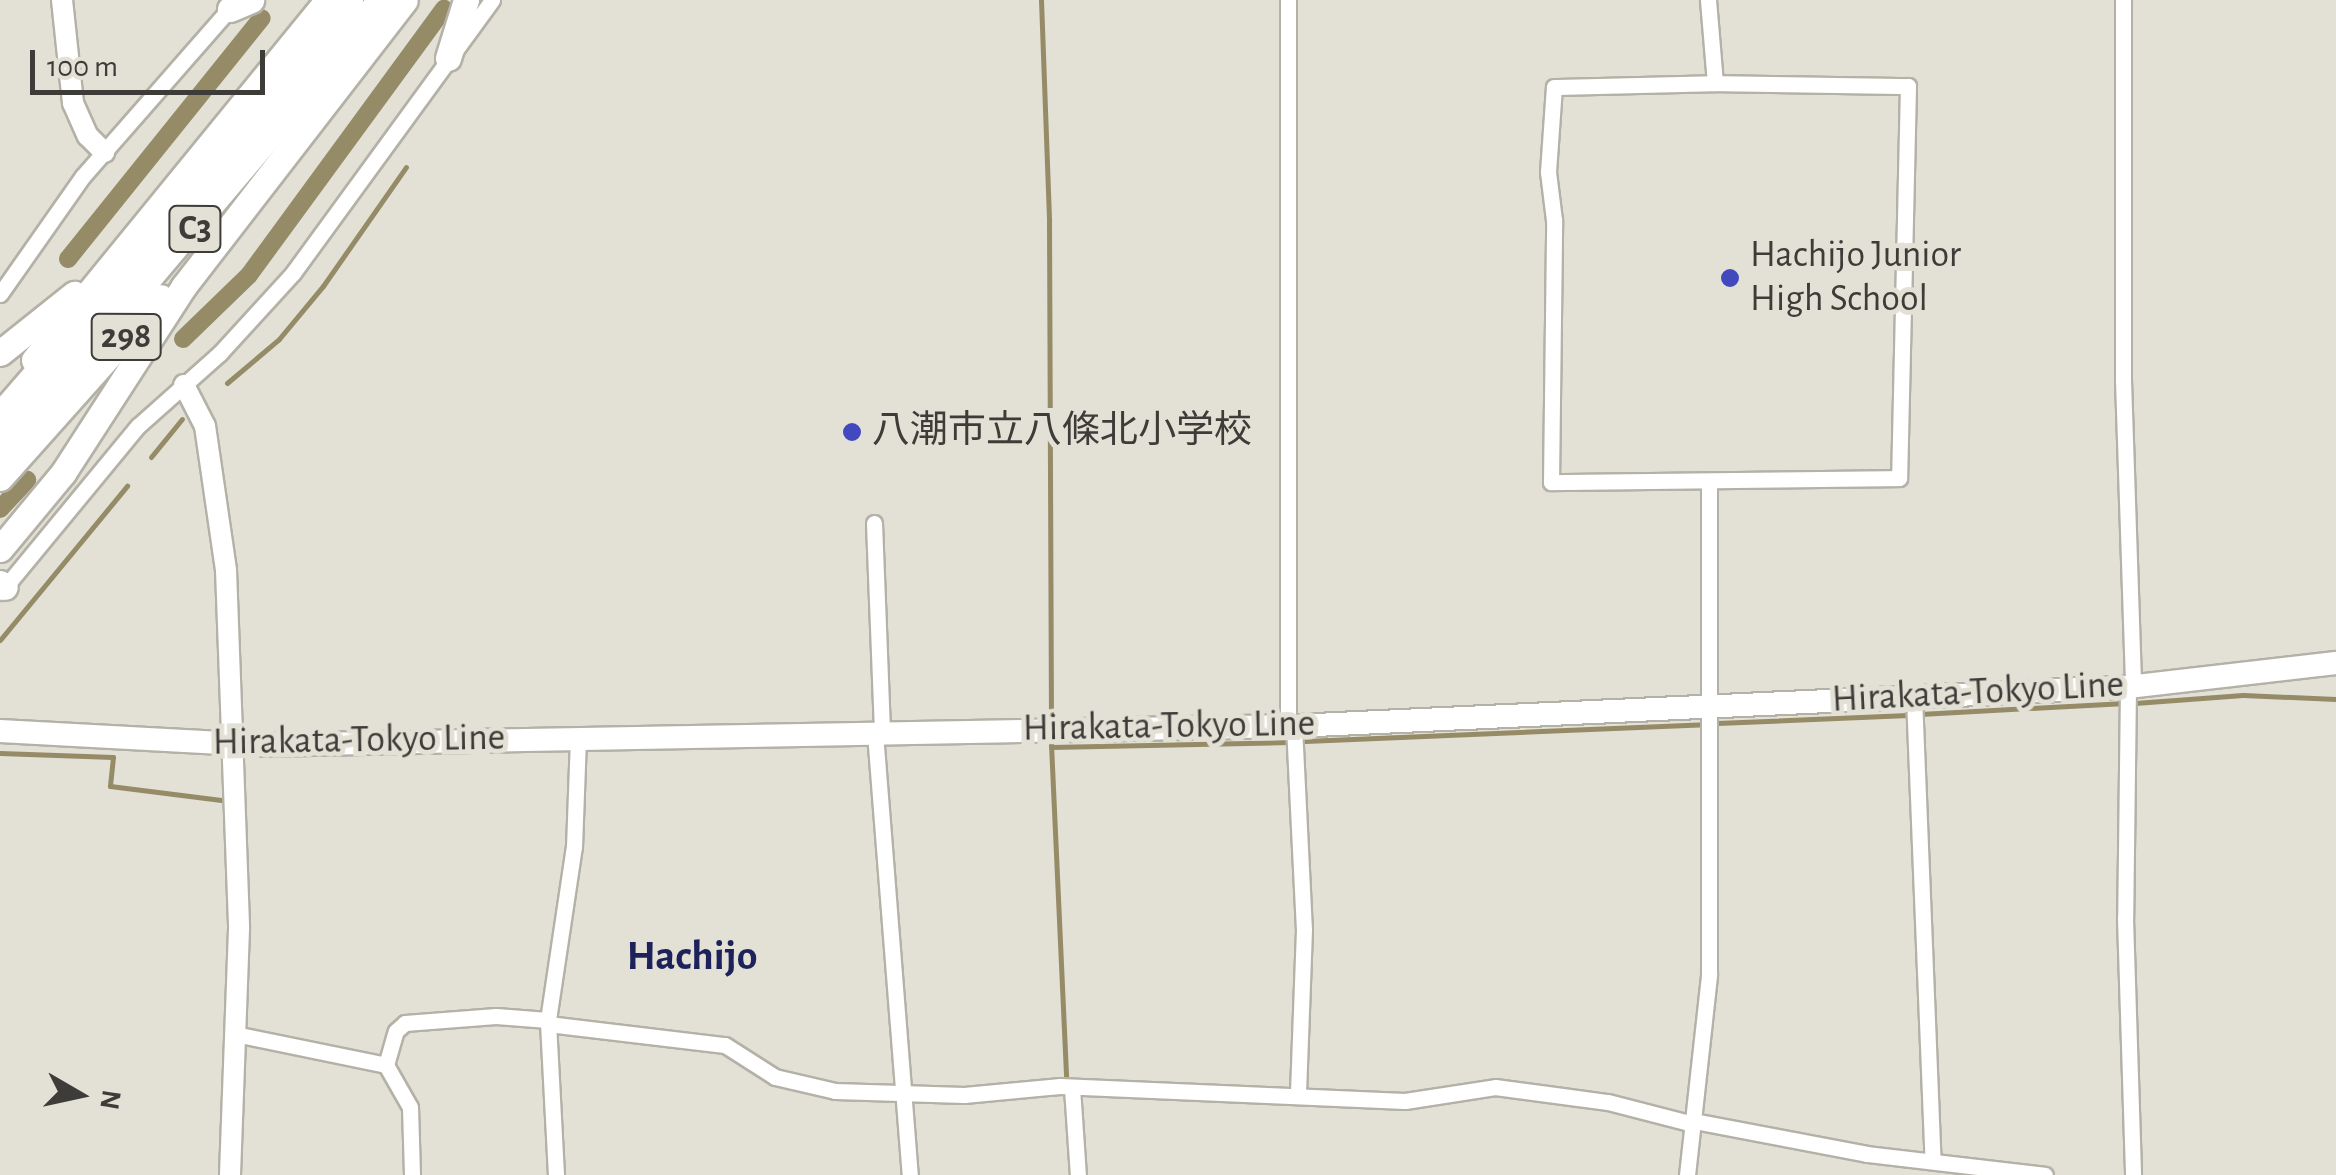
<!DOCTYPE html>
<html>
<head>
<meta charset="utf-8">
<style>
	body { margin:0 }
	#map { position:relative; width:2336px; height:1175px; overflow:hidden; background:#e3e0d5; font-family:"Alegreya Sans","Noto Sans JP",sans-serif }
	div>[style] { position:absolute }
	.stream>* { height:5px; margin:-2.5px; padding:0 2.5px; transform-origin:2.5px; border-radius:2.5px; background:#968b67 }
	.canal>* { height:18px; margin:-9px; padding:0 9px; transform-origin:9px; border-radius:9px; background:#968b67 }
	.roads { filter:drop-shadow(2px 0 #b4b1a7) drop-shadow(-2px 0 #b4b1a7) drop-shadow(0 2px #b4b1a7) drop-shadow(0 -2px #b4b1a7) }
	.minor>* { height:15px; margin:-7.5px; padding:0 7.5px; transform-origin:7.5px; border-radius:7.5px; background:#fff }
	.tertiary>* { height:20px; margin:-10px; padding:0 10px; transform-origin:10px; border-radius:10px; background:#fff }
	.secondary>* { height:22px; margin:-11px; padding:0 11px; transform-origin:11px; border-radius:11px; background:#fff }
	.trunk>* { height:25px; margin:-12.5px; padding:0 12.5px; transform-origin:12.5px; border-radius:12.5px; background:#fff }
	.motorway>* { height:28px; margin:-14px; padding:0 14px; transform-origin:14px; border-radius:14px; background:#fff }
	.dots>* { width:28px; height:28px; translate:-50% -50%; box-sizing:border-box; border:5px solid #e3e0d5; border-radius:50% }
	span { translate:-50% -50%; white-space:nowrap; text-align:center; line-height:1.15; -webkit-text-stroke:10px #e3e0d5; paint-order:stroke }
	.shield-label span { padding:2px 8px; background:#e3e0d5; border:2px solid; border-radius:8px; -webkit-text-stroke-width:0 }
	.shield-label { font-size:35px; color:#3d3c38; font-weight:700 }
	.poi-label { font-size:38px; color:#3d3c38 }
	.left { translate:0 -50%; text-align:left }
	.street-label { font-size:38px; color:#3d3c38 }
	.quarter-label { font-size:42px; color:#1d225a; font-weight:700 }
	.north { position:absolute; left:30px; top:1045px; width:100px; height:100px; -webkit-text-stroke:8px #e3e0d5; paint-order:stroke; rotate:99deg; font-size:28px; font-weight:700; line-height:40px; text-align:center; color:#3d3c38 }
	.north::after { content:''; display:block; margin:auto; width:35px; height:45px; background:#3d3c38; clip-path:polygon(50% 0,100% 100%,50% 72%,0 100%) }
	.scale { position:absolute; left:30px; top:50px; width:235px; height:45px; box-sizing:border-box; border:5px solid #3d3c38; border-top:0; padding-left:12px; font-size:30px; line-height:35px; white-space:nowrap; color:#3d3c38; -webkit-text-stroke:8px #e3e0d5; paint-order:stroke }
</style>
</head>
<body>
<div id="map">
	<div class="stream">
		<i style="left:1041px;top:0;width:221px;rotate:87.9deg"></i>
		<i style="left:1049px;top:221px;width:500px;rotate:89.77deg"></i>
		<i style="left:227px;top:383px;width:68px;rotate:-40.2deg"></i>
		<i style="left:279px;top:339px;width:69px;rotate:-50.3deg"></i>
		<i style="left:323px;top:286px;width:145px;rotate:-55.1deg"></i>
		<i style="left:151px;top:457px;width:49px;rotate:-50.8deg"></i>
		<i style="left:0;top:640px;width:200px;rotate:-50.5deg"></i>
		<i style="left:2135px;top:703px;width:108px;rotate:-4.2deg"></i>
		<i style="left:2243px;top:695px;width:93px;rotate:2.5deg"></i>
		<i style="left:1920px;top:714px;width:201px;rotate:-3.1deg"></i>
		<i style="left:1717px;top:723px;width:191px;rotate:-2.4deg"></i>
		<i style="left:1305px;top:741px;width:400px;rotate:-2.4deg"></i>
		<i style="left:1051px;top:744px;width:416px;rotate:87.4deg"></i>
		<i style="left:1051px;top:747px;width:237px;rotate:-1.2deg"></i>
		<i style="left:0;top:753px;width:113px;rotate:2deg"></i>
		<i style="left:113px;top:757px;width:29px;rotate:96deg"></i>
		<i style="left:110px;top:786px;width:112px;rotate:7.2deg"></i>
	</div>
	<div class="canal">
		<i style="left:68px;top:259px;width:309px;rotate:-51.2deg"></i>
		<i style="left:183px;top:339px;width:92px;rotate:-44.1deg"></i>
		<i style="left:249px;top:275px;width:330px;rotate:-53.8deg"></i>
		<i style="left:0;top:509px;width:40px;rotate:-47deg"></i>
	</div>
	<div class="roads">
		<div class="minor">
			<i style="left:1288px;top:0;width:726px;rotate:90deg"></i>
			<i style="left:1708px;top:0;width:83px;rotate:85.2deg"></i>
			<i style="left:2123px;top:0;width:380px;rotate:90deg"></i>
			<i style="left:2123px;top:380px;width:306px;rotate:88.1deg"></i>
			<i style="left:1715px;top:83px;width:193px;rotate:0.9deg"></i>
			<i style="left:1908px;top:86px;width:392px;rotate:91.3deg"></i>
			<i style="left:1899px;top:478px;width:348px;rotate:179.3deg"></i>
			<i style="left:1551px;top:482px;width:262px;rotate:-89.3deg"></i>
			<i style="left:1554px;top:220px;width:48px;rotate:-97.1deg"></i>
			<i style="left:1548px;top:172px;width:85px;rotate:-86deg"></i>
			<i style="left:1554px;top:87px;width:161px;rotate:-1.4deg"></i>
			<i style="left:0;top:294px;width:144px;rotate:-54.9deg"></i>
			<i style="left:83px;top:176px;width:226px;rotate:-48.8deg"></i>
			<i style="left:874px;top:523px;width:210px;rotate:87.8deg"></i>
			<i style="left:1px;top:592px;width:215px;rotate:-50.5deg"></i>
			<i style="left:138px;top:426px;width:110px;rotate:-41.7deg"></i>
			<i style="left:220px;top:353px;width:108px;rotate:-47.6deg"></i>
			<i style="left:293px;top:273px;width:338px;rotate:-53.9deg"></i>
			<i style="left:2128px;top:687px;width:231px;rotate:90.7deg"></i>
			<i style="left:2125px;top:918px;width:257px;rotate:88.2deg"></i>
			<i style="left:1914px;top:697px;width:464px;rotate:87.7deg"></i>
			<i style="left:1294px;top:726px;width:203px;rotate:87.2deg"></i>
			<i style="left:1304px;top:929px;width:165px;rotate:92.1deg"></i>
			<i style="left:875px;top:733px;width:443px;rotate:85.5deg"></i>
			<i style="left:548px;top:1024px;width:178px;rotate:6.8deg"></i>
			<i style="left:725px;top:1045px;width:59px;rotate:32.6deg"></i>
			<i style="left:775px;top:1077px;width:62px;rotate:13.1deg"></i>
			<i style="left:835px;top:1091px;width:129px;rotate:1.8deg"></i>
			<i style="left:964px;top:1095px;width:96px;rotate:-5.4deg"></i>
			<i style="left:1060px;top:1086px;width:345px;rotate:2.5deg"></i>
			<i style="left:1405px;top:1101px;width:91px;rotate:-8.8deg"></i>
			<i style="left:1495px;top:1087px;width:114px;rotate:7.6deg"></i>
			<i style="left:1608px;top:1102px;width:88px;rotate:14.5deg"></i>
			<i style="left:235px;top:1034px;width:154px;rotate:11.6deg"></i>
			<i style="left:386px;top:1065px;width:48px;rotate:60.3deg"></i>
			<i style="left:410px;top:1107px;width:68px;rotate:88.3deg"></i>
			<i style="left:386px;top:1065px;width:35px;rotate:-74deg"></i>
			<i style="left:396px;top:1031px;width:12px;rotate:-42deg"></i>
			<i style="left:405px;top:1023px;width:91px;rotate:-4.4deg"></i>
			<i style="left:496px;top:1016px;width:52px;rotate:4.4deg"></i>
			<i style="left:1072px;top:1088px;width:87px;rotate:86.1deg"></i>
			<i style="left:1694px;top:1121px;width:176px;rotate:10.8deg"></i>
			<i style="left:1867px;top:1154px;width:179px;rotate:6.7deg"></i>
			<i style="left:556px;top:1175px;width:155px;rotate:-93deg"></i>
			<i style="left:548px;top:1020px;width:175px;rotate:-81.5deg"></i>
			<i style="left:574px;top:847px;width:109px;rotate:-87.9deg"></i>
			<i style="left:1687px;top:1175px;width:201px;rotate:-83.7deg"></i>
			<i style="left:1709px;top:975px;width:494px;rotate:-90deg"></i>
		</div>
		<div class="tertiary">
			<i style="left:62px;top:0;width:104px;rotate:83.9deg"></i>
			<i style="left:73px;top:103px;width:36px;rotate:66deg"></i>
			<i style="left:88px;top:136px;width:23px;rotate:45deg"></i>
			<i style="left:184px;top:385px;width:46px;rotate:62.9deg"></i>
			<i style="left:205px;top:426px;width:146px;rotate:81.7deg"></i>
			<i style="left:226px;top:570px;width:359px;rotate:87.9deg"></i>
			<i style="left:239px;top:929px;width:246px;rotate:92.1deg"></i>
		</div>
		<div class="secondary">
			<i style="left:0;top:731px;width:259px;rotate:3.1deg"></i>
			<i style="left:259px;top:745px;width:1035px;rotate:-1.05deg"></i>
			<i style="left:1294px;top:726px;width:835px;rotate:-2.68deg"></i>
			<i style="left:2128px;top:687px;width:209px;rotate:-6.6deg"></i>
		</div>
		<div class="trunk">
			<i style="left:230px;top:9px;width:23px;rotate:-23deg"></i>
			<i style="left:448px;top:58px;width:61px;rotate:-72.8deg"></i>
			<i style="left:0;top:353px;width:95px;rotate:-38.6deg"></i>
			<i style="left:34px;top:360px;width:465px;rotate:-50.8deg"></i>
			<i style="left:0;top:478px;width:242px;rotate:-48.3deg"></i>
			<i style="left:0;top:549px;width:99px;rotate:-50.3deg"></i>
			<i style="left:63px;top:473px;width:223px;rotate:-57.1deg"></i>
			<i style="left:184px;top:286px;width:361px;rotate:-52.3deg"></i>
			<i style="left:0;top:583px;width:6px;rotate:39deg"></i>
		</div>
		<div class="motorway">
			<i style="left:0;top:418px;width:290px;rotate:-49.1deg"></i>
			<i style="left:190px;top:199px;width:255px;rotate:-51.4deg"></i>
			<i style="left:0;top:453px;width:593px;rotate:-49.79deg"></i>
		</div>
	</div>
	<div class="dots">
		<i style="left:1730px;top:278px;background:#4249be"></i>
		<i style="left:852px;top:432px;background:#4249be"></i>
	</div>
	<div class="shield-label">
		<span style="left:195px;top:229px">C3</span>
		<span style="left:126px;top:337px">298</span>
	</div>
	<div class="poi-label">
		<span class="left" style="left:1750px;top:278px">Hachijo Junior<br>High School</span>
		<span class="left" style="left:872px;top:432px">八潮市立八條北小学校</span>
	</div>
	<div class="street-label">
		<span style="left:1978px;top:693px;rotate:-3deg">Hirakata-Tokyo Line</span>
		<span style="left:1169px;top:727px;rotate:-1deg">Hirakata-Tokyo Line</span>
		<span style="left:359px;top:741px;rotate:-1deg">Hirakata-Tokyo Line</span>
	</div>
	<div class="quarter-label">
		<span style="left:692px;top:956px">Hachijo</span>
	</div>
	<div class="north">N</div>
	<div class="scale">100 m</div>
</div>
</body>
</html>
